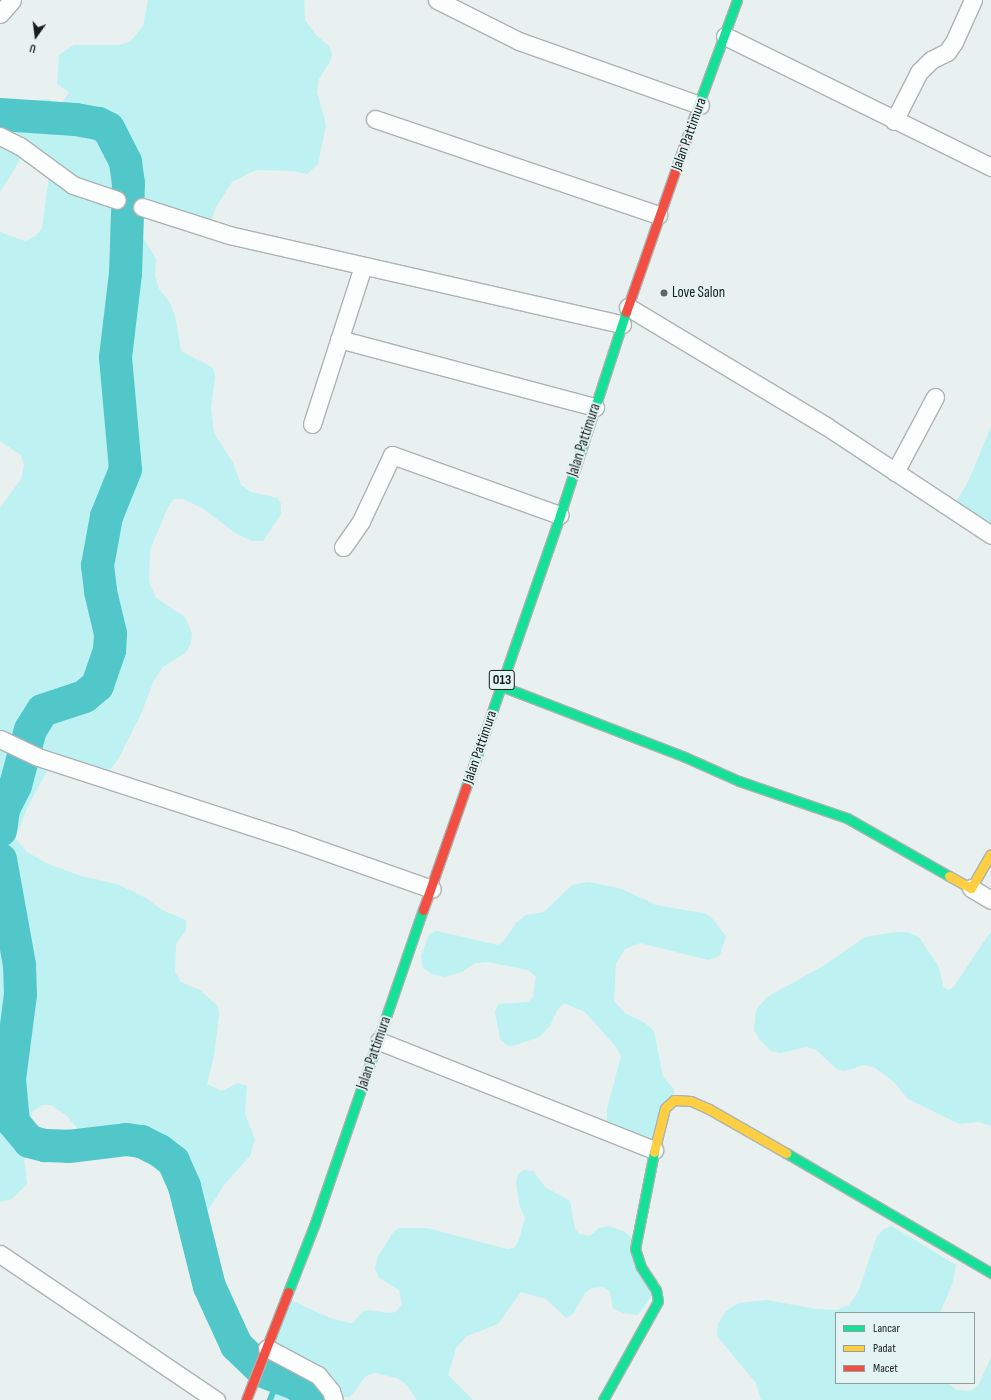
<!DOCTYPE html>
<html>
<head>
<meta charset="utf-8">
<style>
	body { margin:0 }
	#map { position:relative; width:991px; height:1400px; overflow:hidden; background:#e8f0f0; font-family:"Sofia Sans Condensed",sans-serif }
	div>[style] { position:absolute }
	.green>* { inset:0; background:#bdf1f2 }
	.stream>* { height:5.5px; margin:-2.75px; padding:0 2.75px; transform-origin:2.75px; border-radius:2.75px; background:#51c7ca }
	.river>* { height:33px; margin:-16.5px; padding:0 16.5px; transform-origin:16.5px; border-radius:16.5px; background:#51c7ca }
	.roads { filter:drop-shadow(1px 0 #adb3b3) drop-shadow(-1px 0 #adb3b3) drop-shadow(0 1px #adb3b3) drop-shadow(0 -1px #adb3b3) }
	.street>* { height:17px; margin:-8.5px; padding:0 8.5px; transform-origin:8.5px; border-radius:8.5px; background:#fcfdfd }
	.fast>* { height:9px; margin:-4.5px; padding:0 4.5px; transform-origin:4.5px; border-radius:4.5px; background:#16e098 }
	.slow>* { height:9px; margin:-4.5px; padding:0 4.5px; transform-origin:4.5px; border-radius:4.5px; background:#ffcf43 }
	.jam>* { height:9px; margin:-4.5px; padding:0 4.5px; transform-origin:4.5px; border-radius:4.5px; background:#f24e42 }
	.dots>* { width:11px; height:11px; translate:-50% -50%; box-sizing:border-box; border:2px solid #e4f3f3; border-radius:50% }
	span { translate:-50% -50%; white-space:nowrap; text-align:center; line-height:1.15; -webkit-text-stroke:4px #e4f3f3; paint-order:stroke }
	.shield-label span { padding:1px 3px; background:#e4f3f3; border:1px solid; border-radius:3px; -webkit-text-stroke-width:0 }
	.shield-label { font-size:14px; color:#171c1c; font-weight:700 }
	.street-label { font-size:15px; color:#171c1c }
	.poi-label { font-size:15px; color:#171c1c }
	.left { translate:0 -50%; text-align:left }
	.legend { position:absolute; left:835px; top:1312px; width:140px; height:72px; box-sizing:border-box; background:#e4f3f3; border:1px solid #929d9d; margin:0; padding:5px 7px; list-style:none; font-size:12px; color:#171c1c }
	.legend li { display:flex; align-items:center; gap:8px; height:20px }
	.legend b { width:20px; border:1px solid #929d9d }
	.north { position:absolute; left:16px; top:16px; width:40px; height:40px; -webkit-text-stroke:3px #e4f3f3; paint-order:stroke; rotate:194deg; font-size:11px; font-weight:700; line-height:16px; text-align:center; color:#171c1c }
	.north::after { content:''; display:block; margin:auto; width:14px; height:18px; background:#171c1c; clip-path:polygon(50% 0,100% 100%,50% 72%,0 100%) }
</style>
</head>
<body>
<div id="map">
	<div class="green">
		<i style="clip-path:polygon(148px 0,304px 0,305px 20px,316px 35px,329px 46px,332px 54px,330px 62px,319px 79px,317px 92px,326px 125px,318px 164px,307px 174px,294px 171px,256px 170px,232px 182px,216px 207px,209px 228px,151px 209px,138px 229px,156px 259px,155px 276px,159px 289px,169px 301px,175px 316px,181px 351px,213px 368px,215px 377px,211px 408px,214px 433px,233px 463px,241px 485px,251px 492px,278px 498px,281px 504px,281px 514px,263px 541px,252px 541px,237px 534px,202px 508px,183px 499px,174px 499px,168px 507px,150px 550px,149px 581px,156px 598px,185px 617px,192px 633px,191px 644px,185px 653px,163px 667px,154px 680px,141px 714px,117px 761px,103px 778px,52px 762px,28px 806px,15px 838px,27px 852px,46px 863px,81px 876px,117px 884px,146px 898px,162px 910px,186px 920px,186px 930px,176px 944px,175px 972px,181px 982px,200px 990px,212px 1001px,218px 1006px,219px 1015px,214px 1056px,207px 1084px,222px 1091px,238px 1083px,247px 1086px,245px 1114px,255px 1139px,250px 1156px,224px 1185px,207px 1212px,201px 1215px,191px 1214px,184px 1186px,173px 1161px,159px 1150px,141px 1141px,126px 1139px,90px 1143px,66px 1115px,51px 1105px,42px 1105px,33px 1111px,27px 1123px,23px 1148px,27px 1184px,12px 1199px,0 1202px,0 508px,21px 479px,24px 465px,21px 455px,0 441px,0 232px,25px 241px,36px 236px,42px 228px,50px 169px,0 136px,0 108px,20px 110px,26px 107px,28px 102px,48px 99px,60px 106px,69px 92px,57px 84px,59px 55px,74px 45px,120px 45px,131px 41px,143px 26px)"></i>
		<i style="clip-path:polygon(0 141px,19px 152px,20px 160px,0 192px)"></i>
		<i style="clip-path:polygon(991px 427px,991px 535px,951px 509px,968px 482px)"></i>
		<i style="clip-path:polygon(589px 882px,622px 889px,656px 905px,703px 913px,711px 917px,726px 936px,720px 955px,709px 960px,640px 943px,625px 949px,616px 963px,614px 1001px,625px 1013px,645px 1023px,654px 1031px,663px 1077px,674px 1089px,674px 1094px,654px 1150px,611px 1133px,607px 1121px,607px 1109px,621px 1056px,617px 1048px,585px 1012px,564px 1003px,557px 1010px,550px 1026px,539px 1037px,513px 1046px,507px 1045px,500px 1039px,495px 1012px,499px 1004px,528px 1002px,533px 997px,536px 977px,528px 970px,488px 962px,475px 963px,462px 972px,445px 977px,432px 974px,423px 968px,421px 956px,429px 934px,437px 931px,498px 945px,504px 941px,516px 923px,526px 915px,544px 912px,572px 885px)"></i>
		<i style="clip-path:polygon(991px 931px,991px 1126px,979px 1122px,959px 1124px,908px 1099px,893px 1081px,874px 1067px,864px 1065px,844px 1071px,838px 1070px,815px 1049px,806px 1047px,781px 1053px,771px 1051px,760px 1040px,754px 1030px,756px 1010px,767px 997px,823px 966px,865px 937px,895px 932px,907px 932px,919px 937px,939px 967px,943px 987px,948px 990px,953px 988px)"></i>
		<i style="clip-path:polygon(524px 1170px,533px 1171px,545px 1187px,570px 1201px,575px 1229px,579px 1234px,590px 1236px,599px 1228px,609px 1226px,625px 1232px,637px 1243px,656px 1290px,638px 1315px,623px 1313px,613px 1308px,610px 1292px,604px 1287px,592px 1288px,585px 1293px,573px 1314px,566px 1318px,546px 1299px,521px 1292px,498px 1324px,467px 1336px,456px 1348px,448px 1375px,473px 1400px,417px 1400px,407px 1385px,397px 1378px,375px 1373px,366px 1376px,350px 1397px,341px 1397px,267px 1348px,286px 1298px,330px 1318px,349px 1323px,353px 1323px,362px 1312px,367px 1310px,389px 1313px,396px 1312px,402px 1304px,399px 1290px,379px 1278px,375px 1269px,378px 1256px,394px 1231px,400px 1228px,427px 1228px,507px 1249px,514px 1248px,519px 1240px,525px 1218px,519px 1204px,516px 1182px,518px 1174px)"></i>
		<i style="clip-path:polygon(892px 1226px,956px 1265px,953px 1282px,940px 1313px,836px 1313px,836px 1383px,948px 1383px,957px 1390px,970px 1391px,978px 1386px,991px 1358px,991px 1400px,761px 1400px,756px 1383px,717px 1336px,718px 1324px,726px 1311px,739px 1303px,766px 1300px,816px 1309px,837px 1310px,849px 1305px,859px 1290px,877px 1236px,884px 1229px)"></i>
		<i style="clip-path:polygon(279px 1378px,297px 1384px,313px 1400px,270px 1400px)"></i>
	</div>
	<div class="stream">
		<i style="left:270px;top:1400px;width:24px;rotate:-68deg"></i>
	</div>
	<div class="river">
		<i style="left:0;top:114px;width:75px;rotate:3.8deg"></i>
		<i style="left:75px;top:119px;width:23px;rotate:10deg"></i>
		<i style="left:98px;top:123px;width:11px;rotate:27deg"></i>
		<i style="left:108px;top:128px;width:38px;rotate:63deg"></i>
		<i style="left:125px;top:162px;width:21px;rotate:82deg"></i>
		<i style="left:128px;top:183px;width:90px;rotate:91.9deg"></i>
		<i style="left:125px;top:273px;width:85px;rotate:96.8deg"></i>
		<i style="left:115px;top:357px;width:112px;rotate:84.9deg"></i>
		<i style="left:125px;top:469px;width:51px;rotate:112deg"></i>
		<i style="left:106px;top:516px;width:50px;rotate:100.4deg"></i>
		<i style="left:97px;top:565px;width:26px;rotate:83deg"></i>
		<i style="left:100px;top:591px;width:43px;rotate:76.6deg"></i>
		<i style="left:110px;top:633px;width:17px;rotate:93deg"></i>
		<i style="left:109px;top:650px;width:37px;rotate:109deg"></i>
		<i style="left:97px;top:685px;width:17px;rotate:140deg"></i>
		<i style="left:84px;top:696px;width:44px;rotate:161.6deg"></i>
		<i style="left:42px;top:710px;width:22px;rotate:122deg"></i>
		<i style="left:30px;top:729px;width:58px;rotate:105deg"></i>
		<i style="left:15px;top:785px;width:27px;rotate:117deg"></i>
		<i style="left:3px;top:809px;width:21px;rotate:98deg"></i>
		<i style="left:0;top:859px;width:108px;rotate:79.8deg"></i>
		<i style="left:19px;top:965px;width:29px;rotate:88deg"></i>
		<i style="left:20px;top:994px;width:86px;rotate:97.4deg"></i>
		<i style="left:9px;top:1079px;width:43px;rotate:84.7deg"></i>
		<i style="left:13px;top:1122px;width:25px;rotate:50deg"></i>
		<i style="left:29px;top:1141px;width:16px;rotate:15deg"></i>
		<i style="left:44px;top:1145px;width:24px;rotate:2deg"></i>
		<i style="left:68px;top:1146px;width:58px;rotate:-6.9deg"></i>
		<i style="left:126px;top:1139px;width:15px;rotate:8deg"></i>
		<i style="left:141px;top:1141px;width:20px;rotate:27deg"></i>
		<i style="left:159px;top:1150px;width:18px;rotate:38deg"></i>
		<i style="left:173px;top:1161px;width:27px;rotate:66deg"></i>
		<i style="left:184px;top:1186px;width:103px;rotate:76deg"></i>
		<i style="left:209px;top:1286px;width:65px;rotate:65.4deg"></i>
		<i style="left:236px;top:1345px;width:37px;rotate:44deg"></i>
		<i style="left:263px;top:1371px;width:36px;rotate:21deg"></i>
		<i style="left:297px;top:1384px;width:23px;rotate:45deg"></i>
	</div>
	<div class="roads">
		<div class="street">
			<i style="left:437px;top:0;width:92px;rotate:26.6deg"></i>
			<i style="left:519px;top:41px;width:192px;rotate:19.5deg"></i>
			<i style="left:0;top:14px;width:18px;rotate:-49deg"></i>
			<i style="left:725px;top:36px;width:297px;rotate:26.2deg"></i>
			<i style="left:375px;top:119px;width:299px;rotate:18.7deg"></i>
			<i style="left:894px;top:121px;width:55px;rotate:-63deg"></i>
			<i style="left:919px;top:72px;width:17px;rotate:-45deg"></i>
			<i style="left:931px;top:60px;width:18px;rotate:-27deg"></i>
			<i style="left:947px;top:52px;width:12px;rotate:-55deg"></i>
			<i style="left:954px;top:42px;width:46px;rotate:-65.7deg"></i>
			<i style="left:0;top:136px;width:22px;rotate:27deg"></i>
			<i style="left:20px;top:146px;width:66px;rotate:36.3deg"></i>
			<i style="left:73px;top:185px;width:46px;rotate:18.8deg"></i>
			<i style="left:142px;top:207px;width:91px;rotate:17.8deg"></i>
			<i style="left:229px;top:235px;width:403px;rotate:12.8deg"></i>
			<i style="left:628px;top:307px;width:231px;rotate:31deg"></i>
			<i style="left:826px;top:426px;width:198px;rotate:33.4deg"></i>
			<i style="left:339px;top:339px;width:265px;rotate:14.9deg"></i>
			<i style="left:312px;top:424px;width:166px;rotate:-72.1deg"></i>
			<i style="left:895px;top:472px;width:85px;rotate:-61.9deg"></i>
			<i style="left:343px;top:547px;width:32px;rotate:-55deg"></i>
			<i style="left:361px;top:521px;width:73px;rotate:-64.8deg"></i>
			<i style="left:392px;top:455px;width:178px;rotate:19.7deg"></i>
			<i style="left:0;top:739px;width:42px;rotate:25.3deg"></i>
			<i style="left:38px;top:757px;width:268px;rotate:18deg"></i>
			<i style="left:293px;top:840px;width:147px;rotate:19.4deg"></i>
			<i style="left:971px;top:888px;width:23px;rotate:31deg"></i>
			<i style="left:379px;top:1041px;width:296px;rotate:21.6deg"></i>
			<i style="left:0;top:1254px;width:261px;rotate:34.1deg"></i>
			<i style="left:267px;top:1348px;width:58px;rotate:27.9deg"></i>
			<i style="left:318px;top:1375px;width:21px;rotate:51deg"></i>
			<i style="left:331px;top:1391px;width:9px;rotate:72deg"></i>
		</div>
		<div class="fast">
			<i style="left:694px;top:117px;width:125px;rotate:-69.8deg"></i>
			<i style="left:501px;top:686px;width:197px;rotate:21.1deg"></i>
			<i style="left:685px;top:757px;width:59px;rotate:24deg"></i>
			<i style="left:739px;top:781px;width:114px;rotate:18.9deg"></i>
			<i style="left:847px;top:818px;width:117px;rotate:29.6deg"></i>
			<i style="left:466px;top:787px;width:288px;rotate:-70.9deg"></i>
			<i style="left:560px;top:515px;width:213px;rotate:-72deg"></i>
			<i style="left:786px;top:1153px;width:238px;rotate:30.3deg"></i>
			<i style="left:288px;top:1292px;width:74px;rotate:-68.6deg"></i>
			<i style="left:315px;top:1223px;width:331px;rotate:-71deg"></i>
			<i style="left:603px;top:1400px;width:113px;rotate:-60.9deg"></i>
			<i style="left:658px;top:1301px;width:11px;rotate:-100deg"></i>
			<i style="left:656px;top:1290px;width:27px;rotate:-123deg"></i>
			<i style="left:641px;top:1267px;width:19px;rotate:-108deg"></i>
			<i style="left:635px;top:1249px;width:99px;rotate:-78.9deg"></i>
		</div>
		<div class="slow">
			<i style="left:949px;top:876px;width:25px;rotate:29deg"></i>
			<i style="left:971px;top:888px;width:39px;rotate:-60deg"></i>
			<i style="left:654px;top:1152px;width:45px;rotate:-76deg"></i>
			<i style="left:665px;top:1108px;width:12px;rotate:-42deg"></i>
			<i style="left:674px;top:1100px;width:17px;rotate:3deg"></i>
			<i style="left:691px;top:1101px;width:20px;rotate:24deg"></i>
			<i style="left:709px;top:1109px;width:89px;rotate:29.7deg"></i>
		</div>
		<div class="jam">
			<i style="left:626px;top:312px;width:207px;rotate:-70.8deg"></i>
			<i style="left:423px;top:910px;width:130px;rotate:-70.7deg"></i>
			<i style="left:246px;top:1400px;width:116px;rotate:-68.7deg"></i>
		</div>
	</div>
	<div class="dots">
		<i style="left:664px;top:293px;background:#606666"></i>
	</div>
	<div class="shield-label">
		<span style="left:502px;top:680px">013</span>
	</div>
	<div class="street-label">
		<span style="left:689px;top:134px;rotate:-70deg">Jalan Pattimura</span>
		<span style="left:584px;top:440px;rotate:-72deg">Jalan Pattimura</span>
		<span style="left:480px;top:747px;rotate:-71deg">Jalan Pattimura</span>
		<span style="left:374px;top:1053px;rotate:-71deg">Jalan Pattimura</span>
	</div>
	<div class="poi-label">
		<span class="left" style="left:672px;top:293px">Love Salon</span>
	</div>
	<ul class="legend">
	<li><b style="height:5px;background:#16e098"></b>Lancar</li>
	<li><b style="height:5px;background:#ffcf43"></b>Padat</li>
	<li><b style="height:5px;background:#f24e42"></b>Macet</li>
	</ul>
	<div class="north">U</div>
</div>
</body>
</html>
